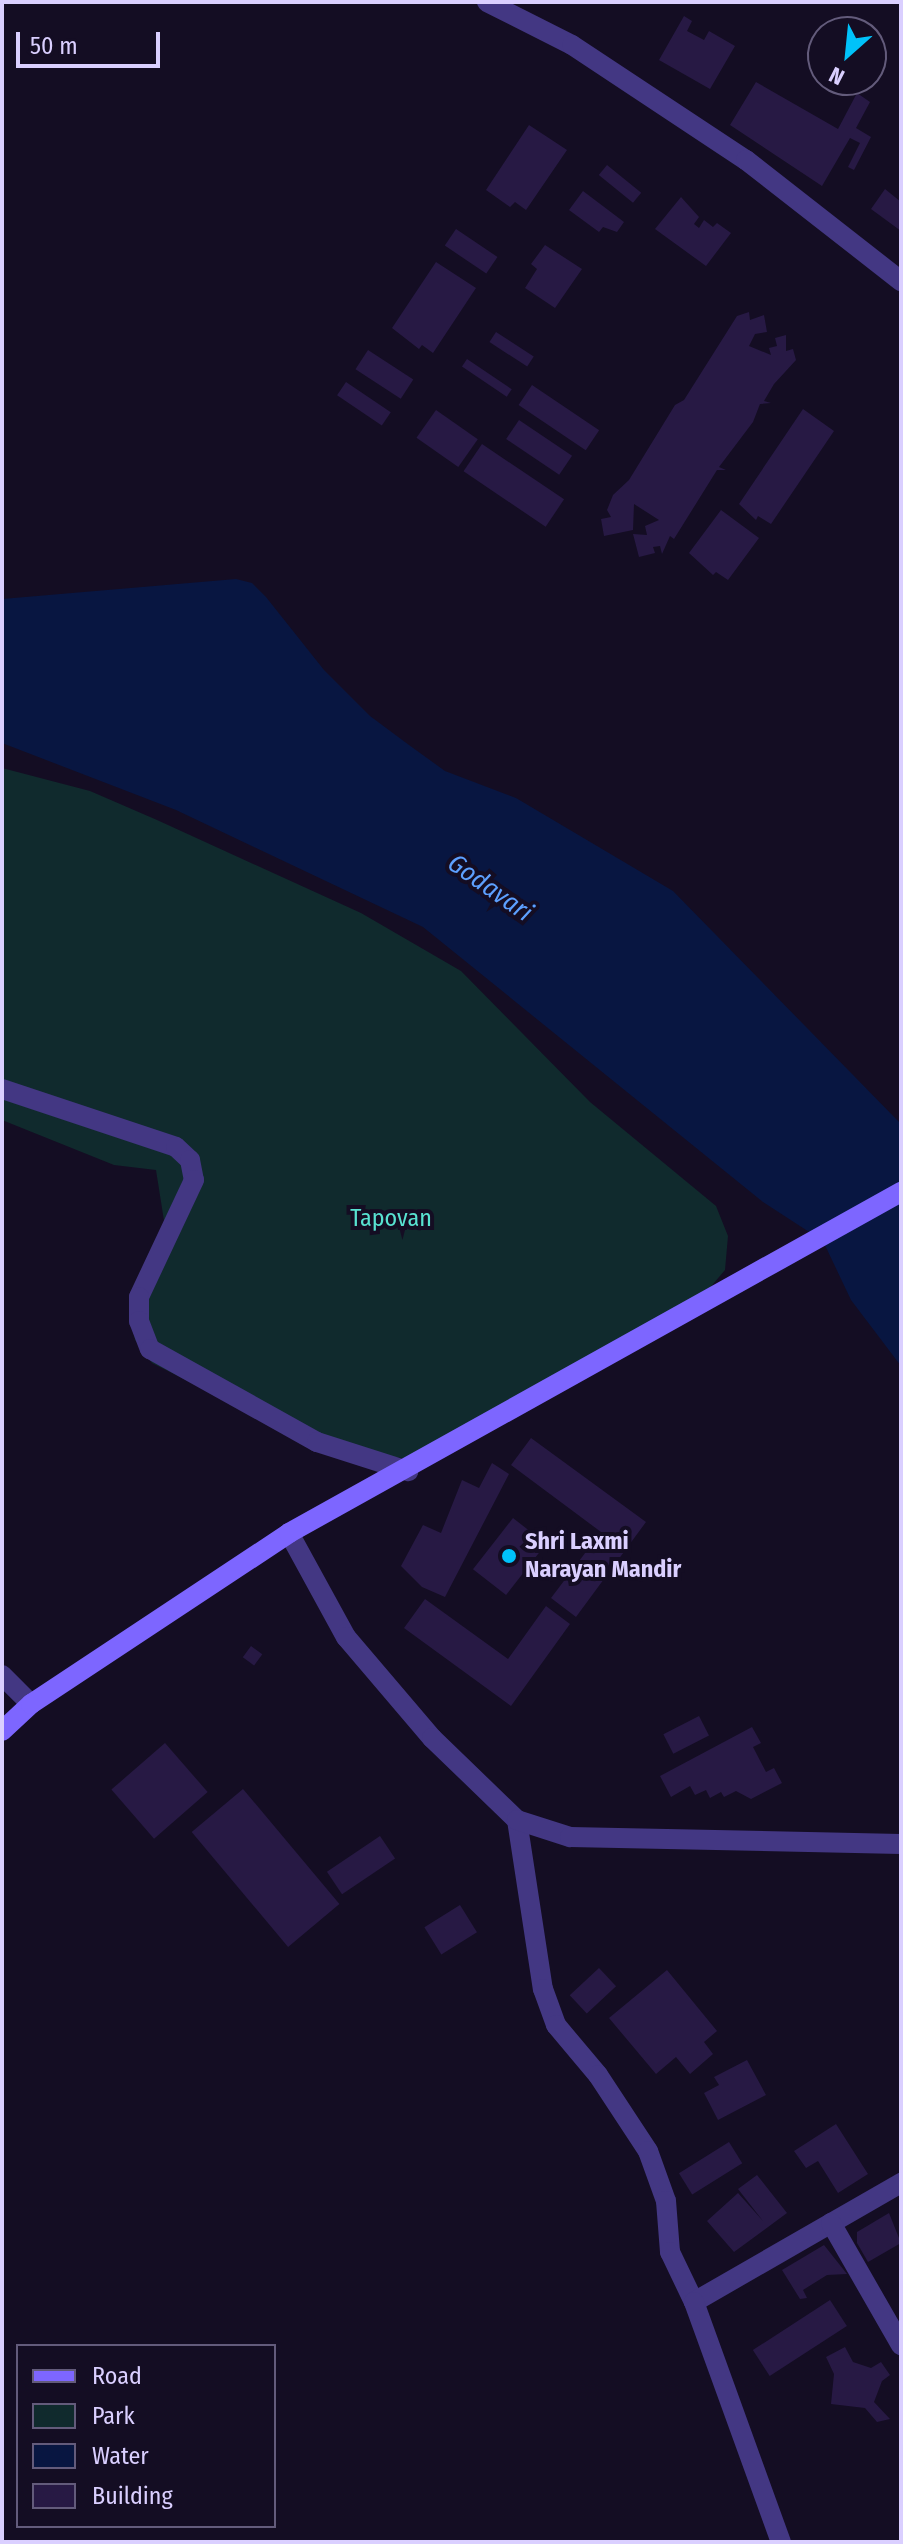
<!DOCTYPE html>
<html>
<head>
<meta charset="utf-8">
<style>
	body { margin:0 }
	#map { position:relative; width:903px; height:2544px; overflow:hidden; background:#140d23; font-family:"Fira Sans Condensed",sans-serif }
	div>[style] { position:absolute }
	.green>* { inset:0; background:#102a2d }
	.water>* { inset:0; background:#081641 }
	.building>* { inset:0; background:#271944; transform-origin:0 0 }
	.minor>* { height:20px; margin:-10px; padding:0 10px; transform-origin:10px; border-radius:10px; background:#433783 }
	.tertiary>* { height:20px; margin:-10px; padding:0 10px; transform-origin:10px; border-radius:10px; background:#433783 }
	.secondary>* { height:20px; margin:-10px; padding:0 10px; transform-origin:10px; border-radius:10px; background:#7d66ff }
	.dots>* { width:22px; height:22px; translate:-50% -50%; box-sizing:border-box; border:4px solid #140d23; border-radius:50% }
	span { translate:-50% -50%; white-space:nowrap; text-align:center; line-height:1.15; -webkit-text-stroke:8px #140d23; paint-order:stroke }
	.park-label { font-size:24px; color:#58e2d1 }
	.poi-label { font-size:24px; color:#dacfff; font-weight:700 }
	.left { translate:0 -50%; text-align:left }
	.water-label { font-size:26px; color:#5da0ff; font-style:italic }
	.frame { position:absolute; inset:0; border:4px solid #dacfff; pointer-events:none }
	.legend { position:absolute; left:16px; top:2344px; width:260px; height:184px; box-sizing:border-box; background:#140d23; border:2px solid #635b7b; margin:0; padding:10px 14px; list-style:none; font-size:24px; color:#dacfff }
	.legend li { display:flex; align-items:center; gap:16px; height:40px }
	.legend b { width:40px; border:2px solid #635b7b }
	.north { position:absolute; left:807px; top:16px; width:80px; height:80px; box-sizing:border-box; background:#140d23; border:2px solid #635b7b; border-radius:50%; rotate:207deg; font-size:22px; font-weight:700; line-height:32px; text-align:center; color:#dacfff }
	.north::after { content:''; display:block; margin:auto; width:28px; height:36px; background:#00c2fa; clip-path:polygon(50% 0,100% 100%,50% 72%,0 100%) }
	.scale { position:absolute; left:16px; top:32px; width:144px; height:36px; box-sizing:border-box; border:4px solid #dacfff; border-top:0; padding-left:10px; font-size:24px; line-height:28px; white-space:nowrap; color:#dacfff; -webkit-text-stroke:6px #140d23; paint-order:stroke }
</style>
</head>
<body>
<div id="map">
	<div class="green">
		<i style="clip-path:polygon(2px 768px,90px 791px,157px 820px,361px 913px,461px 971px,590px 1102px,716px 1206px,728px 1236px,725px 1270px,702px 1297px,421px 1460px,374px 1455px,214px 1394px,152px 1363px,135px 1340px,132px 1321px,168px 1246px,156px 1170px,114px 1165px,2px 1120px)"></i>
	</div>
	<div class="water">
		<i style="clip-path:polygon(236px 579px,252px 583px,266px 597px,324px 670px,370px 716px,409px 745px,445px 771px,516px 798px,673px 891px,901px 1124px,901px 1366px,851px 1300px,823px 1241px,763px 1202px,423px 927px,176px 810px,2px 743px,2px 599px)"></i>
	</div>
	<div class="building">
		<i style="clip-path:polygon(684px 16px,692px 21px,687px 31px,704px 40px,709px 31px,735px 46px,710px 89px,659px 60px)"></i>
		<i style="clip-path:polygon(756px 82px,838px 129px,857px 93px,870px 102px,856px 128px,871px 137px,854px 170px,848px 167px,860px 143px,850px 138px,822px 186px,730px 125px)"></i>
		<i style="clip-path:polygon(529px 125px,567px 150px,526px 210px,515px 202px,510px 207px,486px 190px)"></i>
		<i style="left:607px;top:165px;width:44px;height:13px;rotate:39deg"></i>
		<i style="clip-path:polygon(885px 189px,901px 202px,901px 231px,871px 209px)"></i>
		<i style="clip-path:polygon(583px 191px,624px 222px,617px 232px,603px 227px,599px 232px,569px 210px)"></i>
		<i style="clip-path:polygon(681px 197px,699px 217px,694px 224px,699px 228px,704px 220px,713px 227px,717px 223px,731px 233px,706px 266px,655px 229px)"></i>
		<i style="left:456px;top:229px;width:50px;height:20px;rotate:34deg"></i>
		<i style="clip-path:polygon(545px 245px,582px 269px,555px 308px,525px 288px,537px 269px,531px 264px)"></i>
		<i style="clip-path:polygon(436px 262px,476px 288px,433px 353px,422px 345px,419px 349px,392px 328px)"></i>
		<i style="clip-path:polygon(749px 312px,750px 320px,764px 315px,767px 332px,755px 334px,749px 346px,771px 355px,769px 348px,777px 346px,775px 338px,786px 335px,786px 351px,793px 349px,796px 360px,774px 384px,764px 401px,771px 403px,760px 404px,753px 422px,719px 467px,726px 470px,717px 470px,674px 539px,670px 536px,662px 554px,660px 546px,653px 547px,655px 553px,639px 557px,633px 534px,647px 535px,645px 526px,659px 520px,634px 504px,633px 530px,604px 536px,601px 519px,611px 517px,607px 510px,613px 495px,629px 480px,675px 405px,684px 400px,737px 316px)"></i>
		<i style="left:496px;top:332px;width:45px;height:12px;rotate:33deg"></i>
		<i style="left:368px;top:350px;width:54px;height:23px;rotate:33deg"></i>
		<i style="left:467px;top:359px;width:54px;height:9px;rotate:34deg"></i>
		<i style="left:346px;top:382px;width:54px;height:16px;rotate:34deg"></i>
		<i style="left:532px;top:385px;width:81px;height:24px;rotate:34deg"></i>
		<i style="clip-path:polygon(803px 409px,834px 431px,771px 524px,758px 516px,756px 520px,739px 504px)"></i>
		<i style="left:436px;top:410px;width:51px;height:34px;rotate:35deg"></i>
		<i style="left:519px;top:420px;width:64px;height:23px;rotate:34deg"></i>
		<i style="left:482px;top:444px;width:99px;height:33px;rotate:34deg"></i>
		<i style="clip-path:polygon(721px 510px,759px 538px,728px 580px,716px 572px,713px 575px,689px 553px)"></i>
		<i style="clip-path:polygon(531px 1438px,646px 1522px,576px 1617px,551px 1598px,601px 1532px,511px 1465px)"></i>
		<i style="clip-path:polygon(492px 1463px,509px 1474px,445px 1597px,422px 1587px,401px 1566px,423px 1525px,441px 1533px,462px 1480px,479px 1488px)"></i>
		<i style="left:513px;top:1518px;width:42px;height:65px;rotate:38deg"></i>
		<i style="clip-path:polygon(425px 1599px,508px 1659px,546px 1606px,570px 1624px,511px 1706px,404px 1628px)"></i>
		<i style="left:251px;top:1646px;width:14px;height:14px;rotate:36deg"></i>
		<i style="left:699px;top:1716px;width:22px;height:40px;rotate:63deg"></i>
		<i style="clip-path:polygon(752px 1727px,761px 1743px,753px 1747px,766px 1772px,774px 1768px,782px 1783px,751px 1799px,736px 1791px,724px 1797px,721px 1792px,710px 1798px,706px 1790px,695px 1795px,690px 1786px,671px 1797px,660px 1776px)"></i>
		<i style="left:165px;top:1743px;width:65px;height:71px;rotate:49deg"></i>
		<i style="left:243px;top:1789px;width:150px;height:67px;rotate:50deg"></i>
		<i style="left:380px;top:1836px;width:27px;height:64px;rotate:56deg"></i>
		<i style="left:460px;top:1905px;width:32px;height:42px;rotate:58deg"></i>
		<i style="left:599px;top:1968px;width:25px;height:40px;rotate:47deg"></i>
		<i style="clip-path:polygon(667px 1970px,717px 2031px,704px 2042px,713px 2054px,690px 2074px,676px 2057px,656px 2074px,609px 2018px)"></i>
		<i style="clip-path:polygon(747px 2060px,766px 2095px,718px 2120px,704px 2093px,719px 2085px,714px 2077px)"></i>
		<i style="clip-path:polygon(836px 2124px,868px 2174px,838px 2193px,818px 2161px,806px 2168px,794px 2151px)"></i>
		<i style="left:729px;top:2142px;width:25px;height:59px;rotate:58deg"></i>
		<i style="clip-path:polygon(757px 2175px,787px 2213px,734px 2252px,707px 2221px,738px 2193px,763px 2221px,738px 2189px)"></i>
		<i style="clip-path:polygon(889px 2213px,901px 2243px,868px 2262px,857px 2243px,857px 2232px)"></i>
		<i style="clip-path:polygon(824px 2245px,847px 2274px,827px 2275px,803px 2290px,807px 2298px,800px 2299px,782px 2270px)"></i>
		<i style="left:830px;top:2300px;width:31px;height:92px;rotate:57deg"></i>
		<i style="clip-path:polygon(845px 2347px,853px 2362px,871px 2368px,881px 2362px,890px 2375px,882px 2381px,874px 2402px,890px 2419px,877px 2422px,865px 2408px,831px 2404px,834px 2374px,826px 2357px)"></i>
	</div>
	<div class="minor">
		<i style="left:487px;top:2px;width:95px;rotate:26.8deg"></i>
		<i style="left:572px;top:45px;width:209px;rotate:33.5deg"></i>
		<i style="left:746px;top:160px;width:197px;rotate:38deg"></i>
		<i style="left:2px;top:1089px;width:183px;rotate:18.4deg"></i>
		<i style="left:176px;top:1147px;width:19px;rotate:43deg"></i>
		<i style="left:190px;top:1160px;width:20px;rotate:79deg"></i>
		<i style="left:194px;top:1180px;width:129px;rotate:115.2deg"></i>
		<i style="left:139px;top:1297px;width:24px;rotate:90deg"></i>
		<i style="left:139px;top:1321px;width:30px;rotate:69deg"></i>
		<i style="left:150px;top:1349px;width:191px;rotate:29.1deg"></i>
		<i style="left:317px;top:1442px;width:96px;rotate:17.7deg"></i>
		<i style="left:2px;top:1675px;width:41px;rotate:45deg"></i>
		<i style="left:517px;top:1820px;width:171px;rotate:81.3deg"></i>
		<i style="left:543px;top:1989px;width:38px;rotate:70deg"></i>
		<i style="left:556px;top:2025px;width:65px;rotate:50deg"></i>
		<i style="left:598px;top:2075px;width:91px;rotate:56.7deg"></i>
		<i style="left:648px;top:2151px;width:53px;rotate:70.2deg"></i>
		<i style="left:666px;top:2201px;width:51px;rotate:85.5deg"></i>
		<i style="left:670px;top:2252px;width:55px;rotate:64.4deg"></i>
		<i style="left:694px;top:2302px;width:239px;rotate:-29.9deg"></i>
		<i style="left:831px;top:2223px;width:141px;rotate:60.2deg"></i>
		<i style="left:694px;top:2302px;width:255px;rotate:70.1deg"></i>
	</div>
	<div class="tertiary">
		<i style="left:289px;top:1533px;width:119px;rotate:61.3deg"></i>
		<i style="left:346px;top:1637px;width:133px;rotate:49.6deg"></i>
		<i style="left:432px;top:1738px;width:118px;rotate:44deg"></i>
		<i style="left:517px;top:1820px;width:56px;rotate:17.8deg"></i>
		<i style="left:570px;top:1837px;width:331px;rotate:1.2deg"></i>
	</div>
	<div class="secondary">
		<i style="left:2px;top:1731px;width:40px;rotate:-43deg"></i>
		<i style="left:31px;top:1704px;width:310px;rotate:-33.5deg"></i>
		<i style="left:289px;top:1533px;width:701px;rotate:-29.13deg"></i>
	</div>
	<div class="dots">
		<i style="left:509px;top:1556px;background:#00c2fa"></i>
	</div>
	<div class="park-label">
		<span style="left:391px;top:1219px">Tapovan</span>
	</div>
	<div class="poi-label">
		<span class="left" style="left:525px;top:1556px">Shri Laxmi<br>Narayan Mandir</span>
	</div>
	<div class="water-label">
		<span style="left:490px;top:888px;rotate:35deg">Godavari</span>
	</div>
	<div class="frame"></div>
	<ul class="legend">
	<li><b style="height:10px;background:#7d66ff"></b>Road</li>
	<li><b style="height:22px;background:#102a2d"></b>Park</li>
	<li><b style="height:22px;background:#081641"></b>Water</li>
	<li><b style="height:22px;background:#271944"></b>Building</li>
	</ul>
	<div class="north">N</div>
	<div class="scale">50 m</div>
</div>
</body>
</html>
